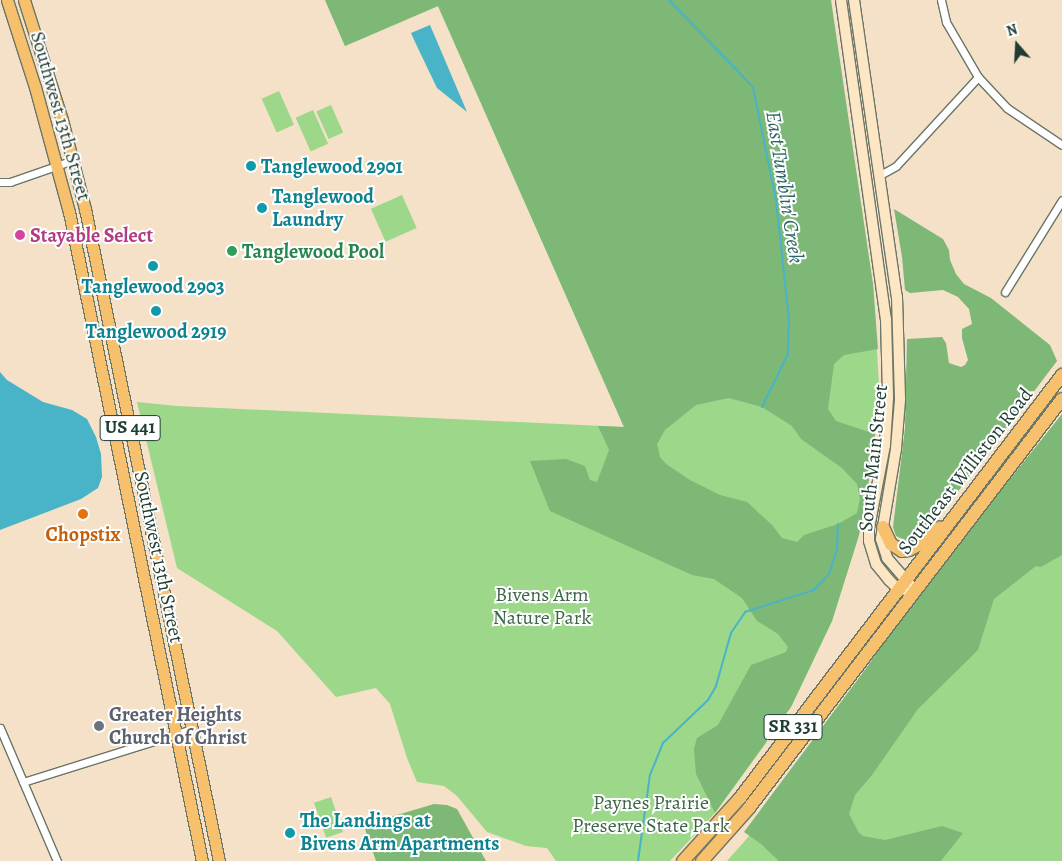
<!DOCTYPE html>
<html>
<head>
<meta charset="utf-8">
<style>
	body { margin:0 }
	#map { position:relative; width:1062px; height:861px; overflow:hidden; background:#f5e1c7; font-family:Alegreya,serif }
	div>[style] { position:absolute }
	.green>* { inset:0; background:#9cd78a; transform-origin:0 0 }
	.forest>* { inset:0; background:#7db876 }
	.water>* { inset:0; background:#49b3c7 }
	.stream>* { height:2px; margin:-1px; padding:0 1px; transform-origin:1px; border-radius:1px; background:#49b3c7 }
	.roads { filter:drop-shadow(1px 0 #6a7667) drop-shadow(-1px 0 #6a7667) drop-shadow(0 1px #6a7667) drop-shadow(0 -1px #6a7667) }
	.minor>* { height:7px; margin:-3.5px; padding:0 3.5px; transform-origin:3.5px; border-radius:3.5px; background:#fff }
	.secondary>* { height:10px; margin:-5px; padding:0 5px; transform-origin:5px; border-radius:5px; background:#fce6c4 }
	.primary>* { height:11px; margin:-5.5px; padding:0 5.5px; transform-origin:5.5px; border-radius:5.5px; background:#f7c06c }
	.trunk>* { height:12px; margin:-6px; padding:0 6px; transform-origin:6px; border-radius:6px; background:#f7c06c }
	.dots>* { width:14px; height:14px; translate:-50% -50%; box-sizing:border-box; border:2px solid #fff; border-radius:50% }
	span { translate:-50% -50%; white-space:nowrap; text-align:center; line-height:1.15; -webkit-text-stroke:4px #fff; paint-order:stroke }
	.shield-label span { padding:1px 4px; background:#fff; border:1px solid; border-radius:4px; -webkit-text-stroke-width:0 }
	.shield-label { font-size:19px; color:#1f3d34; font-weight:700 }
	.street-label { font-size:20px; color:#1f3d34 }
	.culture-label { font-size:20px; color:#0d838f; font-weight:700 }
	.left { translate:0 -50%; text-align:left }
	.hotel-label { font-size:20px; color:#b23c85; font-weight:700 }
	.leisure-label { font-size:20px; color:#27864d; font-weight:700 }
	.food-label { font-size:20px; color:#c56008; font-weight:700 }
	.park-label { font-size:20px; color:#3e644a }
	.worship-label { font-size:20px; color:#5b616d; font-weight:700 }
	.water-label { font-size:21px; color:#2e6667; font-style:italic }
	.north { position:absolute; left:992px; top:20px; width:50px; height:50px; -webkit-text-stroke:4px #fff; paint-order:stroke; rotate:341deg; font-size:14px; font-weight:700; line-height:20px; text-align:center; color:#1f3d34 }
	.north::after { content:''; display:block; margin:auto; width:18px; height:22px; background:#1f3d34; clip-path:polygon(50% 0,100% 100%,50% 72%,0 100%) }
</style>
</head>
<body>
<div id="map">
	<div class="green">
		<i style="clip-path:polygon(325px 0,614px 0,873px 284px,879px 385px,874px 452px,859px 535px,832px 621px,791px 707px,762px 713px,767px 742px,715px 813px,670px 861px,556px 861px,547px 848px,526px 846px,487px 832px,457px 796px,444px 786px,417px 782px,407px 758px,390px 704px,376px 688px,336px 697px,277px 631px,177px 568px,137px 402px,177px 406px,624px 427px,438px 6px,345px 46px)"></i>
		<i style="left:279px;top:91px;width:37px;height:19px;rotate:66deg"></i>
		<i style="left:331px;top:105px;width:30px;height:16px;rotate:66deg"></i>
		<i style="left:313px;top:110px;width:37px;height:19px;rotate:66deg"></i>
		<i style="left:402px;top:195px;width:36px;height:34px;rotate:66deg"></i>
		<i style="clip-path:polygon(1062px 414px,1062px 861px,727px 861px,790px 790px,842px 702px)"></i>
		<i style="left:331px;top:797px;width:37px;height:18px;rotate:71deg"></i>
	</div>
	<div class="forest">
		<i style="clip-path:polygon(evenodd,325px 0,831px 0,873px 284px,878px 349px,844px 355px,834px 364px,828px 409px,836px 421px,875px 434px,874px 452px,859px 535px,832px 621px,791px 707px,715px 813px,696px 774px,694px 749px,697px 738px,718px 725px,751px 665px,786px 652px,788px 647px,778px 634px,757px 621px,742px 598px,714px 579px,692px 575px,550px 511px,530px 461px,566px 459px,585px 466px,590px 480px,597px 482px,609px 450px,598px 426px,624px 427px,438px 6px,345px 46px,325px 0,729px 398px,762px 407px,792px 426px,801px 439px,842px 468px,857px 484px,860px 499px,857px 513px,838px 524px,804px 535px,797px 542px,782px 538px,772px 525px,747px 502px,720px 495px,690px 480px,666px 464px,660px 457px,657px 444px,665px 430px,696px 405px,729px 398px)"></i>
		<i style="clip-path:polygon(894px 209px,943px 239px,949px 250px,950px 260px,956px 274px,964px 284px,991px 298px,1050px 345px,1057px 361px,953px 498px,929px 523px,907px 541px,896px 536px,893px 527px,905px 428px,907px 339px,942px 337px,946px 343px,949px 363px,961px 367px,965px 365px,968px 360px,962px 338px,962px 329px,972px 324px,969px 309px,958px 297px,943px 290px,910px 293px,905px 290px,902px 257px)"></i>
		<i style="clip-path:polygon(1062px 414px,1062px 555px,1041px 567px,1036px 566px,994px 599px,978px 650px,918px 709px,872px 775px,855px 795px,849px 814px,859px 833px,863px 836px,885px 840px,942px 826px,963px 833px,941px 861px,779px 861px,761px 844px,744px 832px,867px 667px,919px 593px)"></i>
		<i style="clip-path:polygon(434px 804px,447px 805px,457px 809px,486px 861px,376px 861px,366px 832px,365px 829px,370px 823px)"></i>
	</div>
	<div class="water">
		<i style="clip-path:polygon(430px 25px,467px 112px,437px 88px,415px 42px,411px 33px)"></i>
		<i style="clip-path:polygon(0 372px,7px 380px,43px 402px,72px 410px,87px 419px,96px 437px,101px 454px,102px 477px,98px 488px,81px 499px,0 530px)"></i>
	</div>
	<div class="stream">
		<i style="left:669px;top:0;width:121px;rotate:46deg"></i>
		<i style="left:753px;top:87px;width:115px;rotate:78.5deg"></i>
		<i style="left:776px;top:200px;width:120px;rotate:83.8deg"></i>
		<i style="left:789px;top:319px;width:35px;rotate:92deg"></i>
		<i style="left:788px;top:354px;width:59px;rotate:116.1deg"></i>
		<i style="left:638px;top:861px;width:87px;rotate:-82.1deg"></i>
		<i style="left:650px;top:775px;width:35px;rotate:-68deg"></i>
		<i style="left:663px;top:743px;width:62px;rotate:-43.7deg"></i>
		<i style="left:708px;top:700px;width:16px;rotate:-60deg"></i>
		<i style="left:716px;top:686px;width:55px;rotate:-74.2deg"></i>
		<i style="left:731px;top:633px;width:25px;rotate:-56deg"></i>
		<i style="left:745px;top:612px;width:72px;rotate:-17.7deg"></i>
		<i style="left:814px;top:590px;width:22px;rotate:-47deg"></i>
		<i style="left:829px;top:574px;width:26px;rotate:-72deg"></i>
		<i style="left:837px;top:549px;width:25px;rotate:-88deg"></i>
	</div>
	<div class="roads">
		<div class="minor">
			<i style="left:941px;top:0;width:23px;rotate:77deg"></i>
			<i style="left:946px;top:22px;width:64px;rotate:59.8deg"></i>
			<i style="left:978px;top:77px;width:42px;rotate:46.9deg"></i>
			<i style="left:1007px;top:108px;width:66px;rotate:33.9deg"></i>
			<i style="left:880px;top:175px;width:18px;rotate:-29deg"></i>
			<i style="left:896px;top:166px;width:121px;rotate:-47.3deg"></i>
			<i style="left:0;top:182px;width:10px"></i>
			<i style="left:10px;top:182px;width:67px;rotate:-19.2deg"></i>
			<i style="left:1005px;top:292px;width:108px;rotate:-58.2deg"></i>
			<i style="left:0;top:728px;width:145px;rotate:66.8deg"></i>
			<i style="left:23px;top:782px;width:177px;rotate:-17.4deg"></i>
		</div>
		<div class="secondary">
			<i style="left:841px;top:0;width:322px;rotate:82deg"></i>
			<i style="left:886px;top:319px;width:79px;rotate:88.5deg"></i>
			<i style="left:888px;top:398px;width:47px;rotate:93.7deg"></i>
			<i style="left:885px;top:445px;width:85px;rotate:100.9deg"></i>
			<i style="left:869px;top:528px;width:13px;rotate:90deg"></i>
			<i style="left:869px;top:541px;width:24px;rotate:73deg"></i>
			<i style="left:876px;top:564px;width:21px;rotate:51deg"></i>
			<i style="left:889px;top:580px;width:13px;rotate:45deg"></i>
			<i style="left:898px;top:589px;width:17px;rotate:7deg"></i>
			<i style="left:854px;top:0;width:300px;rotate:81.8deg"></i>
			<i style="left:897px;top:297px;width:103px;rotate:88.3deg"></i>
			<i style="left:900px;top:400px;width:49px;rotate:94.7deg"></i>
			<i style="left:896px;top:449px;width:91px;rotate:99.5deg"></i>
			<i style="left:881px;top:539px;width:20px;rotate:72deg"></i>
			<i style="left:887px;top:558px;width:35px;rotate:49deg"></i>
		</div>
		<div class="primary">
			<i style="left:7px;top:0;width:91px;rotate:72.2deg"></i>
			<i style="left:35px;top:87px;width:130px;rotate:74.8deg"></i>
			<i style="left:69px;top:212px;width:662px;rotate:78.42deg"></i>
			<i style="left:24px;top:0;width:126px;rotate:72.4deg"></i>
			<i style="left:62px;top:120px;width:92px;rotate:75.5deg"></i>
			<i style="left:85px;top:209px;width:666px;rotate:78.39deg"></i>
		</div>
		<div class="trunk">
			<i style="left:883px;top:527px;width:19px;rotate:65deg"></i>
			<i style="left:891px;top:544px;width:13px;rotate:32deg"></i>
			<i style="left:902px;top:551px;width:7px;rotate:-8deg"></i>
			<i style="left:909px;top:550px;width:10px;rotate:-29deg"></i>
			<i style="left:918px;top:545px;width:28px;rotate:-39deg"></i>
			<i style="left:683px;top:861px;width:85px;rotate:-47.9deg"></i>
			<i style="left:740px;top:798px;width:532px;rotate:-52.72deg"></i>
			<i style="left:702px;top:861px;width:71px;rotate:-48.4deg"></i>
			<i style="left:749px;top:808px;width:515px;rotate:-52.57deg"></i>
		</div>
	</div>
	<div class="dots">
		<i style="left:251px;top:166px;background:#0f9aa8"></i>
		<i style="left:262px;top:208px;background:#0f9aa8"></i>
		<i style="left:20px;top:235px;background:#d1479c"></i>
		<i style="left:232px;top:251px;background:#2e9e5b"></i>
		<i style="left:153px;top:266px;background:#0f9aa8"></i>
		<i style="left:156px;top:311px;background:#0f9aa8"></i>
		<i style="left:83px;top:514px;background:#e8710a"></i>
		<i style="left:99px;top:726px;background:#6b7280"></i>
		<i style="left:290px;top:833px;background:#0f9aa8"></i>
	</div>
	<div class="shield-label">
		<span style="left:130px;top:428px">US 441</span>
		<span style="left:793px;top:727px">SR 331</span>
	</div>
	<div class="street-label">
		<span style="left:61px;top:116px;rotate:74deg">Southwest 13th Street</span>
		<span style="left:873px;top:458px;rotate:-84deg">South Main Street</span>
		<span style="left:965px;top:471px;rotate:-52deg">Southeast Williston Road</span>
		<span style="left:159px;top:557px;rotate:78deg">Southwest 13th Street</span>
	</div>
	<div class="culture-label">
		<span class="left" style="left:261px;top:166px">Tanglewood 2901</span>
		<span class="left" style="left:272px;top:208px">Tanglewood<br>Laundry</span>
		<span style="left:153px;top:286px">Tanglewood 2903</span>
		<span style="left:156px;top:331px">Tanglewood 2919</span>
		<span class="left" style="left:300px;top:832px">The Landings at<br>Bivens Arm Apartments</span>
	</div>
	<div class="hotel-label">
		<span class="left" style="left:30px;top:235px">Stayable Select</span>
	</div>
	<div class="leisure-label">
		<span class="left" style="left:242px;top:251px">Tanglewood Pool</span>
	</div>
	<div class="food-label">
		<span style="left:83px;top:534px">Chopstix</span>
	</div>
	<div class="park-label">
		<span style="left:542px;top:606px">Bivens Arm<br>Nature Park</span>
		<span style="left:651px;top:814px">Paynes Prairie<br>Preserve State Park</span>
	</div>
	<div class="worship-label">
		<span class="left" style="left:109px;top:726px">Greater Heights<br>Church of Christ</span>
	</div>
	<div class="water-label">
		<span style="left:785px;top:187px;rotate:81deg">East Tumblin' Creek</span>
	</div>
	<div class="north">N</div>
</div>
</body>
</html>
